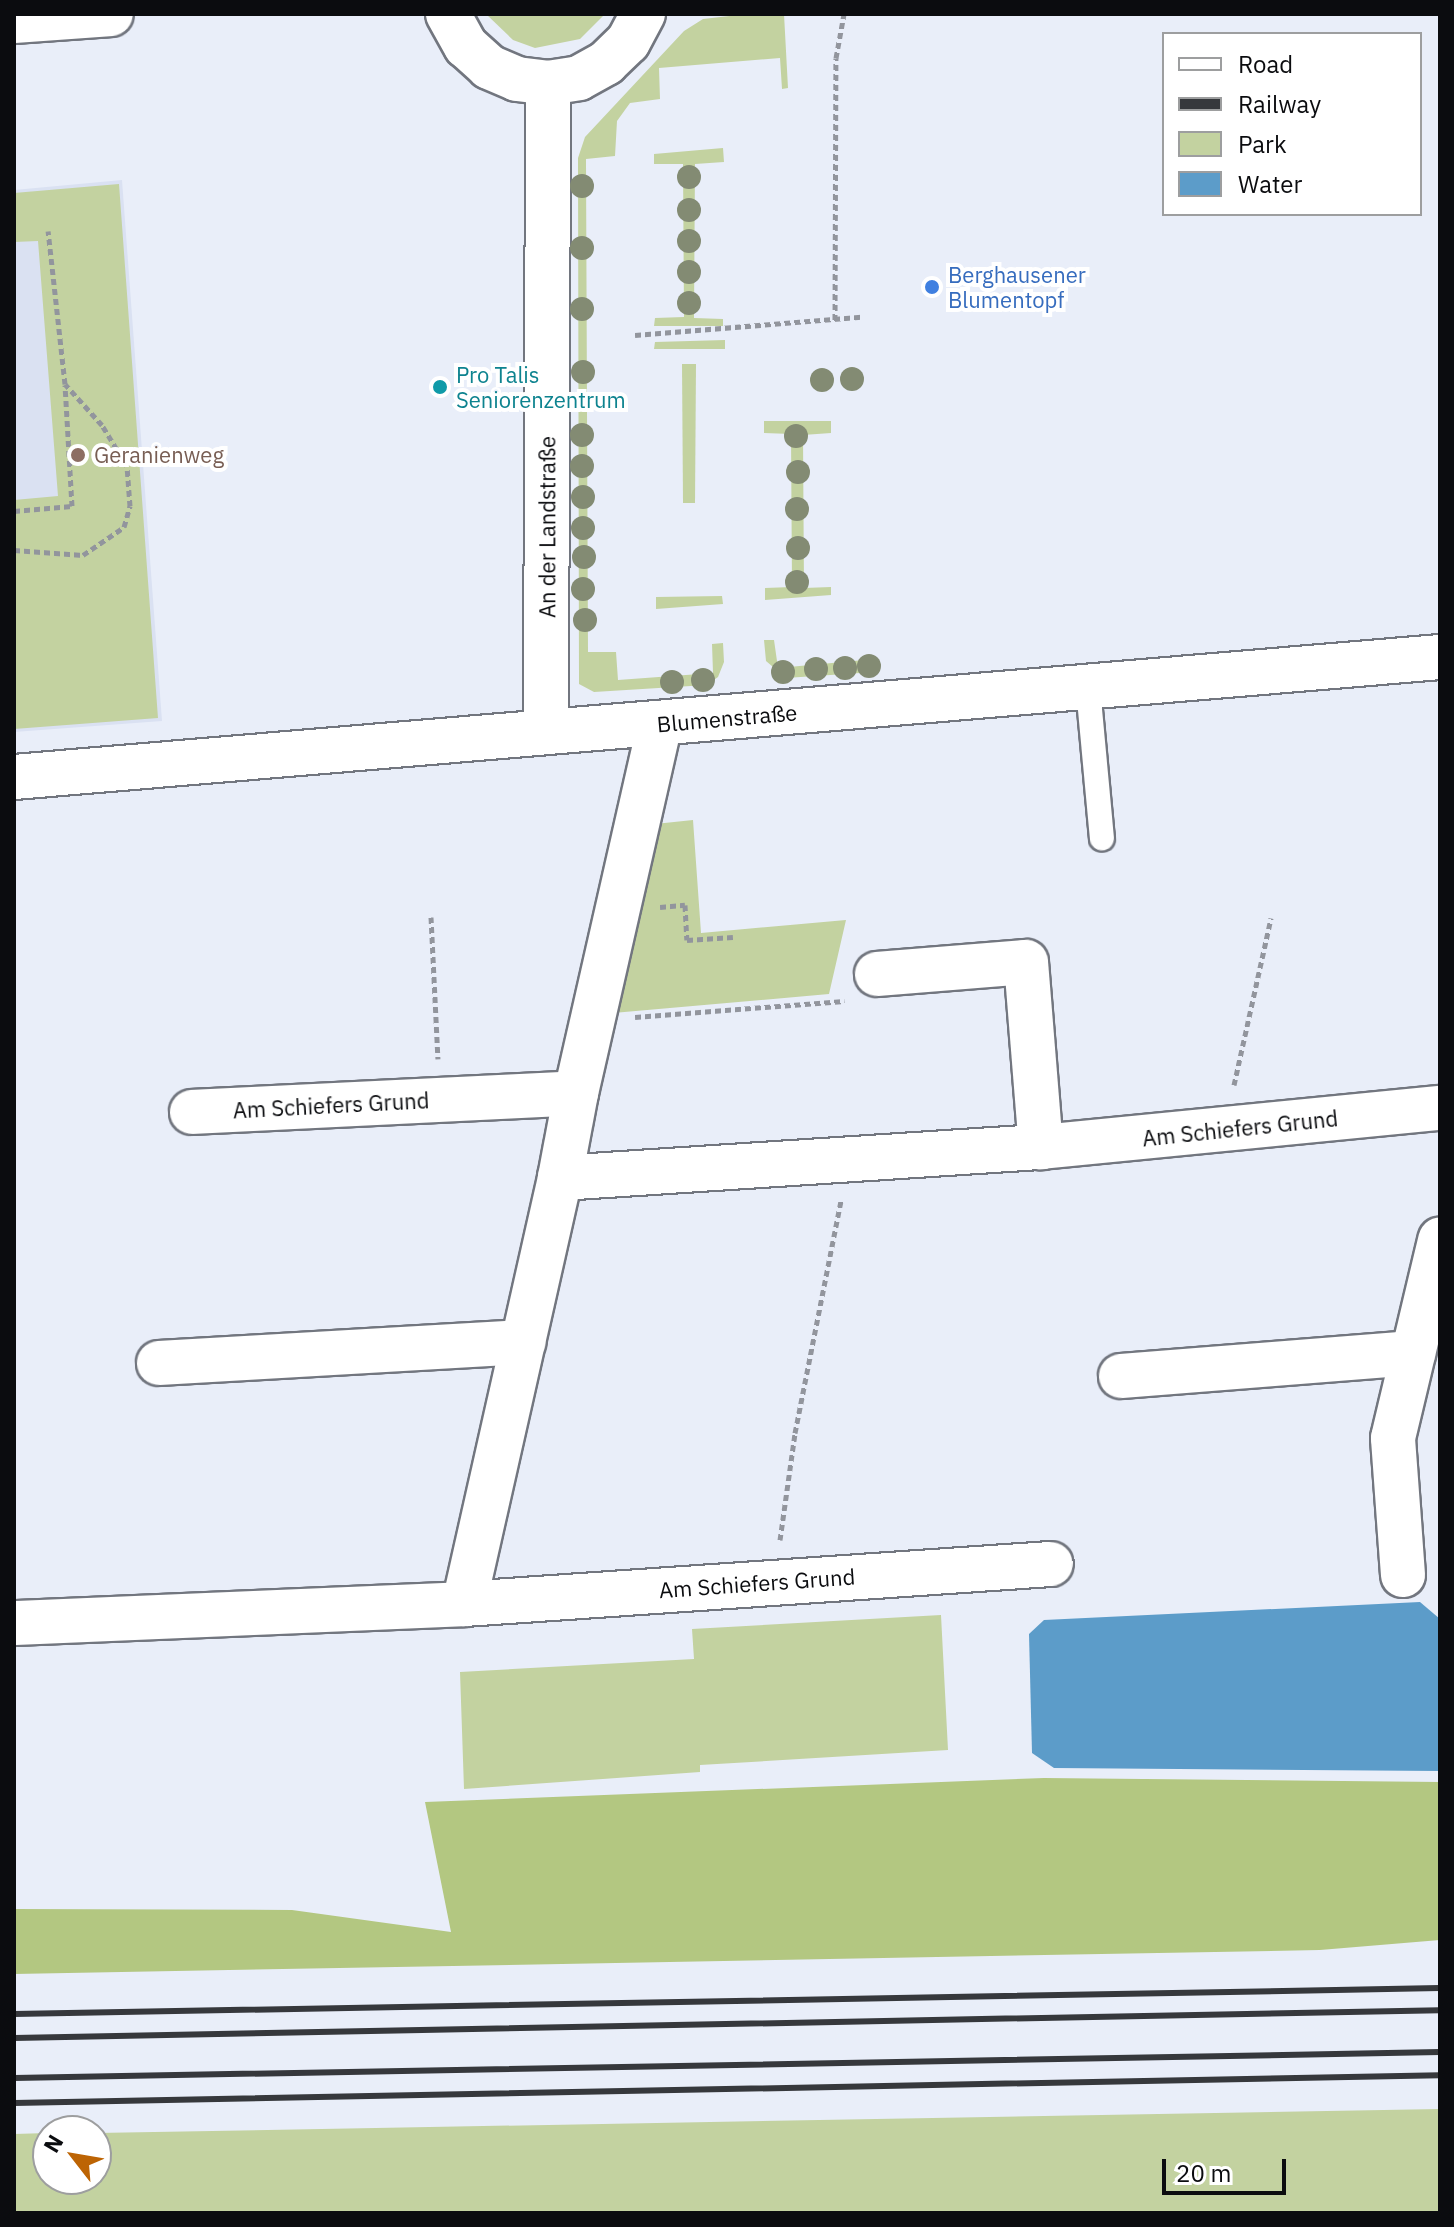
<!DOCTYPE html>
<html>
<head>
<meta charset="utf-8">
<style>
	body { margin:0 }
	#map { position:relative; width:1454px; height:2227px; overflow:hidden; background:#e9eef9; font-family:"IBM Plex Sans",sans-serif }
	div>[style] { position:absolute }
	.built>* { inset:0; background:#dae1f2 }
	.green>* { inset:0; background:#c3d2a0 }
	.forest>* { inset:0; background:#b3c781 }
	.water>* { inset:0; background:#5c9cc9 }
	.path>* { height:5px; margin-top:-2.5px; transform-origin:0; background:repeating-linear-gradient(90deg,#92959d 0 6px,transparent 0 10px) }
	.roads { filter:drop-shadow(2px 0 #72767f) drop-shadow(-2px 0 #72767f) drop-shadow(0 2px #72767f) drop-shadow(0 -2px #72767f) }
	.lane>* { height:24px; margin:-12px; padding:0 12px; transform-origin:12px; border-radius:12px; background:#fff }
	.street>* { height:44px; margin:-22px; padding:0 22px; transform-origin:22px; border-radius:22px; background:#fff }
	.rail>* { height:6px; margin:-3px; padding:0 3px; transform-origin:3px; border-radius:3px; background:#36383c }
	.trees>* { width:24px; height:24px; margin:-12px; border-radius:50%; background:#838b73 }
	.dots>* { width:22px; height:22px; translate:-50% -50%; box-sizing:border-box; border:4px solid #fff; border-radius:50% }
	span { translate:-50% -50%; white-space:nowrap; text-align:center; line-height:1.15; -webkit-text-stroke:8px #fff; paint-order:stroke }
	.shop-label { font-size:22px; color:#366cbe }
	.left { translate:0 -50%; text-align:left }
	.culture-label { font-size:22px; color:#0d838f }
	.education-label { font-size:22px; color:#785e54 }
	.street-label { font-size:22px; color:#0b0c0f }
	.frame { position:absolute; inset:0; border:16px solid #0b0c0f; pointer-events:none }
	.legend { position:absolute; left:1162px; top:32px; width:260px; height:184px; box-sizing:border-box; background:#fff; border:2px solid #9d9e9f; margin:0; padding:10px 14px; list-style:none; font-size:24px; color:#0b0c0f }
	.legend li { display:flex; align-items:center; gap:16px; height:40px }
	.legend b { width:40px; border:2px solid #9d9e9f }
	.north { position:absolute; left:32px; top:2115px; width:80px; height:80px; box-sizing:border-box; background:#fff; border:2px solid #9d9e9f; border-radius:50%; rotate:301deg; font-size:22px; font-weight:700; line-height:32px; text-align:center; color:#0b0c0f }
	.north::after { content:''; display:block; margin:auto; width:28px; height:36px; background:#bd6404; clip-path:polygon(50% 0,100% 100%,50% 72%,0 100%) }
	.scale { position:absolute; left:1162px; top:2159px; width:124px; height:36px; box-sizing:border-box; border:4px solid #0b0c0f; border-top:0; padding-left:10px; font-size:24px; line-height:28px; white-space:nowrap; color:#0b0c0f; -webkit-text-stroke:6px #fff; paint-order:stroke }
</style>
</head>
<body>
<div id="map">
	<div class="built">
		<i style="clip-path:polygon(122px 180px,162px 721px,14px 732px,14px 190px)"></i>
	</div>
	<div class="green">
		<i style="clip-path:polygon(486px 14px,605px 14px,580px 39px,535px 48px,513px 40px)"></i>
		<i style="clip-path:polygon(747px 14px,784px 14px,788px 88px,782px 89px,780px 58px,659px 68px,660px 99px,630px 103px,617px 121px,615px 156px,586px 159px,588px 652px,616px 652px,618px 680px,713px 673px,712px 644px,723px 643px,724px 662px,718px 677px,707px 685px,594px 692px,579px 684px,578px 158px,585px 137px,684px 31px,703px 19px)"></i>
		<i style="clip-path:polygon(723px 148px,724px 162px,695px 164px,694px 318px,723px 319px,723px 326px,654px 326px,655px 318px,684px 317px,683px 164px,654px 164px,654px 154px)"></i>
		<i style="clip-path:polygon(119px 184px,158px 718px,14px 729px,14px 500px,58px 496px,38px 241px,14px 242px,14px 193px)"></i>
		<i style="clip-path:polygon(725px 340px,725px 349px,654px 349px,655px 342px)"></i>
		<i style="clip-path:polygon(682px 364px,696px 364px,695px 503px,683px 503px)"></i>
		<i style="clip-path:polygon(764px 421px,831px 421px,831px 433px,803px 435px,804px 588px,831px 587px,831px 595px,765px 600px,765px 588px,792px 587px,791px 434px,764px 433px)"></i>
		<i style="clip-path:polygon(722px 596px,723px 604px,656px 609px,656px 597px)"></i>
		<i style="clip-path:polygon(764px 640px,774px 640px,778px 668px,875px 659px,875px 672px,786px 678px,766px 661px)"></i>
		<i style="clip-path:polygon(693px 820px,701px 933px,846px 920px,829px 994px,613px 1013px,655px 824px)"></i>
		<i style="clip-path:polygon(941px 1615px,948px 1750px,700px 1765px,700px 1772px,464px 1789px,460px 1672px,694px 1659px,692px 1629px)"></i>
		<i style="clip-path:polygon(1440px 2109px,1440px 2213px,14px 2213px,14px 2134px,48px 2133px,48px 2179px,96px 2179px,96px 2133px)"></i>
	</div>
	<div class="forest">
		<i style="clip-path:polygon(1044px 1778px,1440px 1782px,1440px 1940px,1320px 1950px,14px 1974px,14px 1909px,292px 1910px,451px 1932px,425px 1802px)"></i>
	</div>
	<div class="water">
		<i style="clip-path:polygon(1420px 1602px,1440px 1619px,1440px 1771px,1054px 1768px,1032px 1753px,1029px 1634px,1044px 1620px)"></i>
	</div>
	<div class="path">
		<i style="left:835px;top:320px;width:262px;rotate:-89.8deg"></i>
		<i style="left:836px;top:58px;width:45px;rotate:-79.7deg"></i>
		<i style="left:635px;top:335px;width:227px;rotate:-4.6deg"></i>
		<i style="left:14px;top:511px;width:58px;rotate:-4.9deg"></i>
		<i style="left:72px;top:506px;width:121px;rotate:-93.3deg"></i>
		<i style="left:14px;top:550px;width:69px;rotate:4.1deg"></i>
		<i style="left:83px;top:555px;width:50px;rotate:-34.3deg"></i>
		<i style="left:124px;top:527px;width:22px;rotate:-74deg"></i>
		<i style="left:130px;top:506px;width:40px;rotate:-94.3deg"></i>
		<i style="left:127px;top:466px;width:48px;rotate:-121.4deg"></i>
		<i style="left:102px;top:425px;width:55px;rotate:-132.1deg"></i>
		<i style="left:65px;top:384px;width:154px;rotate:-96.3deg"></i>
		<i style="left:660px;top:907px;width:25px;rotate:-5deg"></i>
		<i style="left:685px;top:905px;width:35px;rotate:87deg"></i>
		<i style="left:687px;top:940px;width:46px;rotate:-3.7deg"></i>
		<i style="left:431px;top:917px;width:142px;rotate:87.2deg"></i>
		<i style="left:635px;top:1017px;width:210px;rotate:-4.4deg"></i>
		<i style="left:1234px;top:1085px;width:171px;rotate:-77.5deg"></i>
		<i style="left:780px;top:1540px;width:108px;rotate:-82deg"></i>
		<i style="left:795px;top:1433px;width:237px;rotate:-78.8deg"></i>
	</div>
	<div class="roads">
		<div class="lane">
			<i style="left:1088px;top:688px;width:151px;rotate:84.7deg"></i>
		</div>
		<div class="street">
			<i style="left:448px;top:14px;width:37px;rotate:61deg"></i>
			<i style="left:466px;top:46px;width:31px;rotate:42deg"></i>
			<i style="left:489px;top:67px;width:30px;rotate:23deg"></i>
			<i style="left:517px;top:79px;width:31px;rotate:7deg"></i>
			<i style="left:548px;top:83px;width:31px;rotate:-9deg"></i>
			<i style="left:579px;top:78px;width:31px;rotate:-29deg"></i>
			<i style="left:606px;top:63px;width:30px;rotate:-44deg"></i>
			<i style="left:628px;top:42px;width:32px;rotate:-62deg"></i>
			<i style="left:14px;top:21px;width:97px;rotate:-4.1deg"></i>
			<i style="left:546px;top:731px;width:648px;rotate:-89.82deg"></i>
			<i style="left:14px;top:777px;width:1431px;rotate:-4.81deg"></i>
			<i style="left:877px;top:974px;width:149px;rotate:-4.6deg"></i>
			<i style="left:1026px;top:962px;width:186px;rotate:85.4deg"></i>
			<i style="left:576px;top:1093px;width:379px;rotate:-77.2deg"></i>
			<i style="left:192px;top:1112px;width:384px;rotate:-2.8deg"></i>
			<i style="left:576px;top:1093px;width:86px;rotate:100.7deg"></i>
			<i style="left:159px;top:1363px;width:365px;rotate:-3.3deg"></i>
			<i style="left:1121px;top:1376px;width:293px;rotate:-4.5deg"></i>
			<i style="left:1403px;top:1575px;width:137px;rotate:-94.2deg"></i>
			<i style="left:1393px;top:1438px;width:204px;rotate:-76.6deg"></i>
			<i style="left:464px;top:1604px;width:588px;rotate:-3.9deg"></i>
			<i style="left:14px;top:1623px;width:450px;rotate:-2.4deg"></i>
			<i style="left:464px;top:1604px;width:437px;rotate:-77.3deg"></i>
			<i style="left:560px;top:1178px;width:482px;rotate:-3.7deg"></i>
			<i style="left:1041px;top:1147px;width:401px;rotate:-5.6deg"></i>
		</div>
	</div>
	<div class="rail">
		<i style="left:14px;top:2014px;width:1426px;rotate:-1.04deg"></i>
		<i style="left:14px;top:2038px;width:1426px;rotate:-1.12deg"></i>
		<i style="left:14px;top:2078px;width:1426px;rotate:-1.04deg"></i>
		<i style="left:14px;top:2103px;width:1426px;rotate:-1.12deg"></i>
	</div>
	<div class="trees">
		<i style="left:689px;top:177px"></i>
		<i style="left:582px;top:186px"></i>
		<i style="left:689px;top:210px"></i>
		<i style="left:689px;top:241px"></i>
		<i style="left:582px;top:248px"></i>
		<i style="left:689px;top:272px"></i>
		<i style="left:689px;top:303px"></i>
		<i style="left:582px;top:309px"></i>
		<i style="left:583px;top:372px"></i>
		<i style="left:852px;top:379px"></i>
		<i style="left:822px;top:380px"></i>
		<i style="left:582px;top:435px"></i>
		<i style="left:796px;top:436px"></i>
		<i style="left:582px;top:466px"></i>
		<i style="left:798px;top:472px"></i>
		<i style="left:583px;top:497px"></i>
		<i style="left:797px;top:509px"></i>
		<i style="left:583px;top:528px"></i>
		<i style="left:798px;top:548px"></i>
		<i style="left:584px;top:557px"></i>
		<i style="left:797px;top:582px"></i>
		<i style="left:583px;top:589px"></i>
		<i style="left:585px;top:620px"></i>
		<i style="left:869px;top:666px"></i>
		<i style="left:845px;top:668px"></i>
		<i style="left:816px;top:669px"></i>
		<i style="left:783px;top:672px"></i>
		<i style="left:703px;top:680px"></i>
		<i style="left:672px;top:682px"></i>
	</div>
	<div class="dots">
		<i style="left:932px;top:287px;background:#3f7fe0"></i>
		<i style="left:440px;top:387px;background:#0f9aa8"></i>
		<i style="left:78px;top:455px;background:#8d6e63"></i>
	</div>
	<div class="shop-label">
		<span class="left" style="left:948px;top:287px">Berghausener<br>Blumentopf</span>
	</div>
	<div class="culture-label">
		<span class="left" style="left:456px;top:387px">Pro Talis<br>Seniorenzentrum</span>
	</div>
	<div class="education-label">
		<span class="left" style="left:94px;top:455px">Geranienweg</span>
	</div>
	<div class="street-label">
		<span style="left:547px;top:527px;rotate:-90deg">An der Landstraße</span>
		<span style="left:727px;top:718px;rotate:-5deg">Blumenstraße</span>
		<span style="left:331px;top:1105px;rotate:-3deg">Am Schiefers Grund</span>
		<span style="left:1240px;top:1128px;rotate:-6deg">Am Schiefers Grund</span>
		<span style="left:757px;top:1583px;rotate:-4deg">Am Schiefers Grund</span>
	</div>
	<div class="frame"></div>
	<ul class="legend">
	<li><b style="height:10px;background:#fff"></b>Road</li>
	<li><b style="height:10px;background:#36383c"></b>Railway</li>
	<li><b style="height:22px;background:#c3d2a0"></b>Park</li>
	<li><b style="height:22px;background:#5c9cc9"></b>Water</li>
	</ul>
	<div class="north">N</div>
	<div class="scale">20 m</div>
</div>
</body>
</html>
